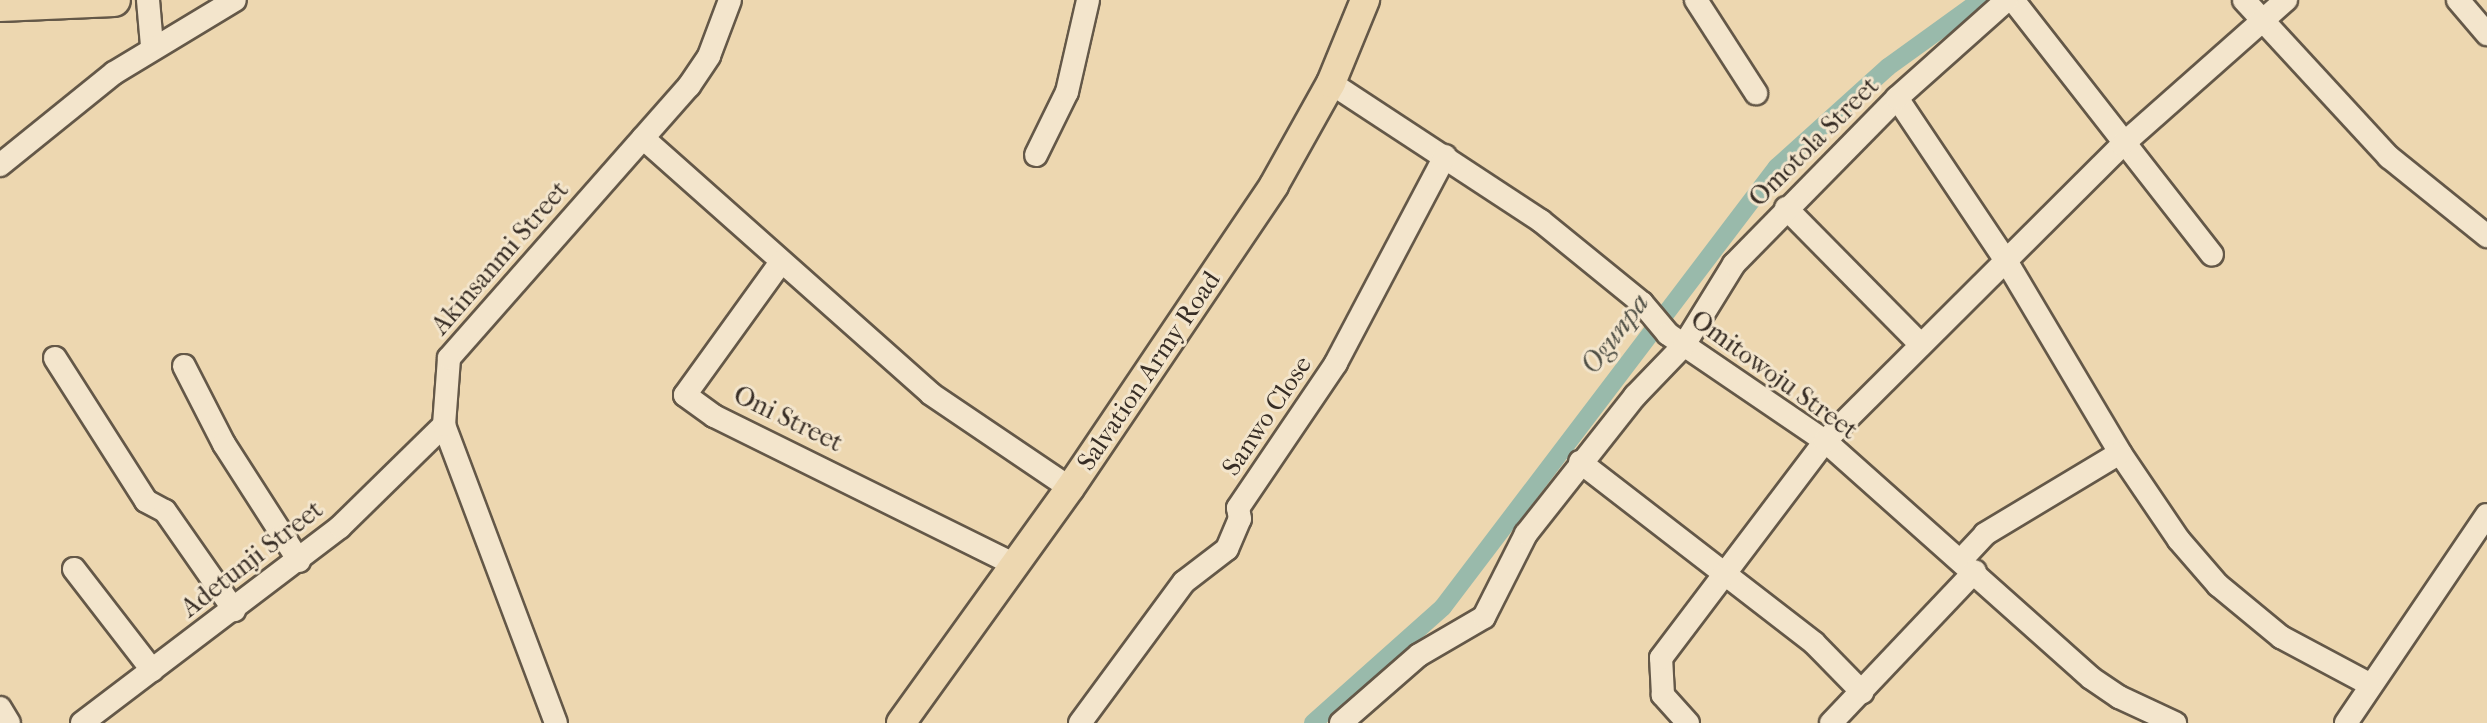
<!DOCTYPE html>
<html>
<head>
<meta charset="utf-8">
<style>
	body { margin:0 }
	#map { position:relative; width:2487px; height:723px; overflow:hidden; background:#edd7b0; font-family:"IM FELL French Canon",serif }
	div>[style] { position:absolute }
	.canal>* { height:18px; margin:-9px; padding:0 9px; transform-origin:9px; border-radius:9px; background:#99baab }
	.roads { filter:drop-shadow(2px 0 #645848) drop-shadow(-2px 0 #645848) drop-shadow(0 2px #645848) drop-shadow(0 -2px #645848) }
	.minor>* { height:22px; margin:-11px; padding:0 11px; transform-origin:11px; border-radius:11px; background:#f3e5cc }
	.major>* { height:28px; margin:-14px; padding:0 14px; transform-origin:14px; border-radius:14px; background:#edd7b0 }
	.highway>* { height:32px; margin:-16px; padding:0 16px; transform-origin:16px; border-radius:16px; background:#edd7b0 }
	span { translate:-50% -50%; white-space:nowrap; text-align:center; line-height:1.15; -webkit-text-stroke:6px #f3e5cc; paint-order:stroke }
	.street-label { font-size:26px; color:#372d25 }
	.water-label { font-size:28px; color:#505046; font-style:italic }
</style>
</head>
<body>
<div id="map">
	<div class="canal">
		<i style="left:1313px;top:723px;width:174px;rotate:-41.7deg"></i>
		<i style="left:1443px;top:607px;width:552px;rotate:-52.8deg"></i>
		<i style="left:1777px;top:167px;width:149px;rotate:-42deg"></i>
		<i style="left:1888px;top:67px;width:115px;rotate:-35.8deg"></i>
	</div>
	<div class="roads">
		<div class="minor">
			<i style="left:148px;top:0;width:46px;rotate:85deg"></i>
			<i style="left:1696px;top:0;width:111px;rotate:57.2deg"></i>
			<i style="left:2013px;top:0;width:323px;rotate:52deg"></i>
			<i style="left:2244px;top:0;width:214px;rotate:47.3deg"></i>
			<i style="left:2389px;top:157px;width:126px;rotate:38.9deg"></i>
			<i style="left:2458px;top:0;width:45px;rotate:49.5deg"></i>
			<i style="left:1331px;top:83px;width:251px;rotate:33.3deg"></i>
			<i style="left:1541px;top:221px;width:130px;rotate:39.1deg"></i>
			<i style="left:1642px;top:303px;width:40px;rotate:50deg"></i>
			<i style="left:1668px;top:334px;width:190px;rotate:34.3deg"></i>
			<i style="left:1825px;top:441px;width:356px;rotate:41.7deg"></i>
			<i style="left:2091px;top:678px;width:34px;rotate:34deg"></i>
			<i style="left:2119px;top:697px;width:62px;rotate:24.9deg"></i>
			<i style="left:1897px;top:98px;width:200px;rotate:56.2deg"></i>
			<i style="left:2008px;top:264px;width:220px;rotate:59.3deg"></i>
			<i style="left:2120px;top:453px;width:105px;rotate:55.9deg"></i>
			<i style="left:2179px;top:540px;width:60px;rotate:49.1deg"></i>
			<i style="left:2218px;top:585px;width:82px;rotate:39.5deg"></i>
			<i style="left:2281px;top:637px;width:102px;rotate:28.1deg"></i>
			<i style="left:643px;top:138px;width:385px;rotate:41.6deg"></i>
			<i style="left:931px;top:394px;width:168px;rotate:34.1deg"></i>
			<i style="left:1036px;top:155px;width:70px;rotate:-63.8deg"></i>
			<i style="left:1067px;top:92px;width:94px;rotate:-77.1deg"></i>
			<i style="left:0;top:165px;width:146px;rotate:-38.9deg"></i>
			<i style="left:114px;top:73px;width:141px;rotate:-31.1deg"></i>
			<i style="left:1786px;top:208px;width:192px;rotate:45.4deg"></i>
			<i style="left:781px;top:262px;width:164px;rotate:125.8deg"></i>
			<i style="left:685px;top:395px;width:36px;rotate:36deg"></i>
			<i style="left:714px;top:416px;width:337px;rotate:26.3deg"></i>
			<i style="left:55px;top:358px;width:169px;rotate:57.5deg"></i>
			<i style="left:146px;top:501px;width:21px;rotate:28deg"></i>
			<i style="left:165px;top:511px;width:121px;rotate:55.1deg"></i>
			<i style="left:184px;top:366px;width:88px;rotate:62.9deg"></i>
			<i style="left:224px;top:444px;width:139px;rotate:57.3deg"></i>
			<i style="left:1580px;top:462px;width:296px;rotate:37.7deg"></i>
			<i style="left:1814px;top:643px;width:69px;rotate:45.6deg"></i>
			<i style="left:1962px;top:559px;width:34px;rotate:-47deg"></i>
			<i style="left:1985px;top:534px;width:157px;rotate:-31deg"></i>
			<i style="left:74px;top:569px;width:128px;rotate:52.3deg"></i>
			<i style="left:0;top:708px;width:17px;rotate:59deg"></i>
			<i style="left:82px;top:723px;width:324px;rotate:-37.2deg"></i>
			<i style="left:340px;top:527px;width:146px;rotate:-44.4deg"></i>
			<i style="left:556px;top:723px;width:318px;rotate:-110.6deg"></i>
			<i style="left:444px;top:425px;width:67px;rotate:-85.7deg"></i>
			<i style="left:449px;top:358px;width:363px;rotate:-48.6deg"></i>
			<i style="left:689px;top:86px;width:36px;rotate:-56deg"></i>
			<i style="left:709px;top:56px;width:60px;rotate:-69.4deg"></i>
			<i style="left:1080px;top:723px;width:175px;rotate:-53.6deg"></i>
			<i style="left:1184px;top:582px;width:54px;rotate:-37.5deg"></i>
			<i style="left:1227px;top:549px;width:33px;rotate:-67deg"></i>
			<i style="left:1240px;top:519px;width:11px;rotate:-100deg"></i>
			<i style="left:1238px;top:508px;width:175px;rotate:-55.9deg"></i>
			<i style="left:1336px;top:363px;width:234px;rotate:-62.2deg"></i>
			<i style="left:1341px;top:723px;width:103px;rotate:-41.1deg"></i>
			<i style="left:1419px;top:655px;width:75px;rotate:-30.3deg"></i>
			<i style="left:1484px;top:617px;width:93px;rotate:-63.2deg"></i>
			<i style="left:1526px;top:534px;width:176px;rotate:-51.7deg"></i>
			<i style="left:1635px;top:396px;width:71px;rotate:-46.1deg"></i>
			<i style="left:1684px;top:345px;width:95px;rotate:-58.3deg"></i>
			<i style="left:1734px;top:264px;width:233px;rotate:-45.5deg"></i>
			<i style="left:1897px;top:98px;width:147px;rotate:-41.7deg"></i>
			<i style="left:1688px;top:723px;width:38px;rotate:-132deg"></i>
			<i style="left:1663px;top:695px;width:37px;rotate:-93deg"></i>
			<i style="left:1661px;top:658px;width:272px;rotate:-52.9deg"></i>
			<i style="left:1825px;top:441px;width:419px;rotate:-44.9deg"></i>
			<i style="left:2122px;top:145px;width:219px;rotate:-41.5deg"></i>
			<i style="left:1831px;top:723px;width:209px;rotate:-46.5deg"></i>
			<i style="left:2346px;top:723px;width:251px;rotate:-55.9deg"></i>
		</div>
		<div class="major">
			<i style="left:901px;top:723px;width:289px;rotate:-54.3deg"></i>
			<i style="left:1070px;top:488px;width:365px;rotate:-56deg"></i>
			<i style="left:1274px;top:185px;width:117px;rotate:-60.8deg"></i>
			<i style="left:1331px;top:83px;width:90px;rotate:-67.7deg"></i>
		</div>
		<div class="highway">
			<i style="left:0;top:5px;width:114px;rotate:-2.5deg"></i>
		</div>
	</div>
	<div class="street-label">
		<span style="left:1814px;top:142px;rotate:-45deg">Omotola Street</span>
		<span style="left:500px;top:258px;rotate:-49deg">Akinsanmi Street</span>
		<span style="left:1149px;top:371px;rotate:-56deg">Salvation Army Road</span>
		<span style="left:1774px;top:375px;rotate:36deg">Omitowoju Street</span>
		<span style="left:1267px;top:416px;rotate:-56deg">Sanwo Close</span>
		<span style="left:788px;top:419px;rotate:26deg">Oni Street</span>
		<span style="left:252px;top:559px;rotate:-38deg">Adetunji Street</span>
	</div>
	<div class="water-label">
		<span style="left:1615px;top:334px;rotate:-53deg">Ogunpa</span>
	</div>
</div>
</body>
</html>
